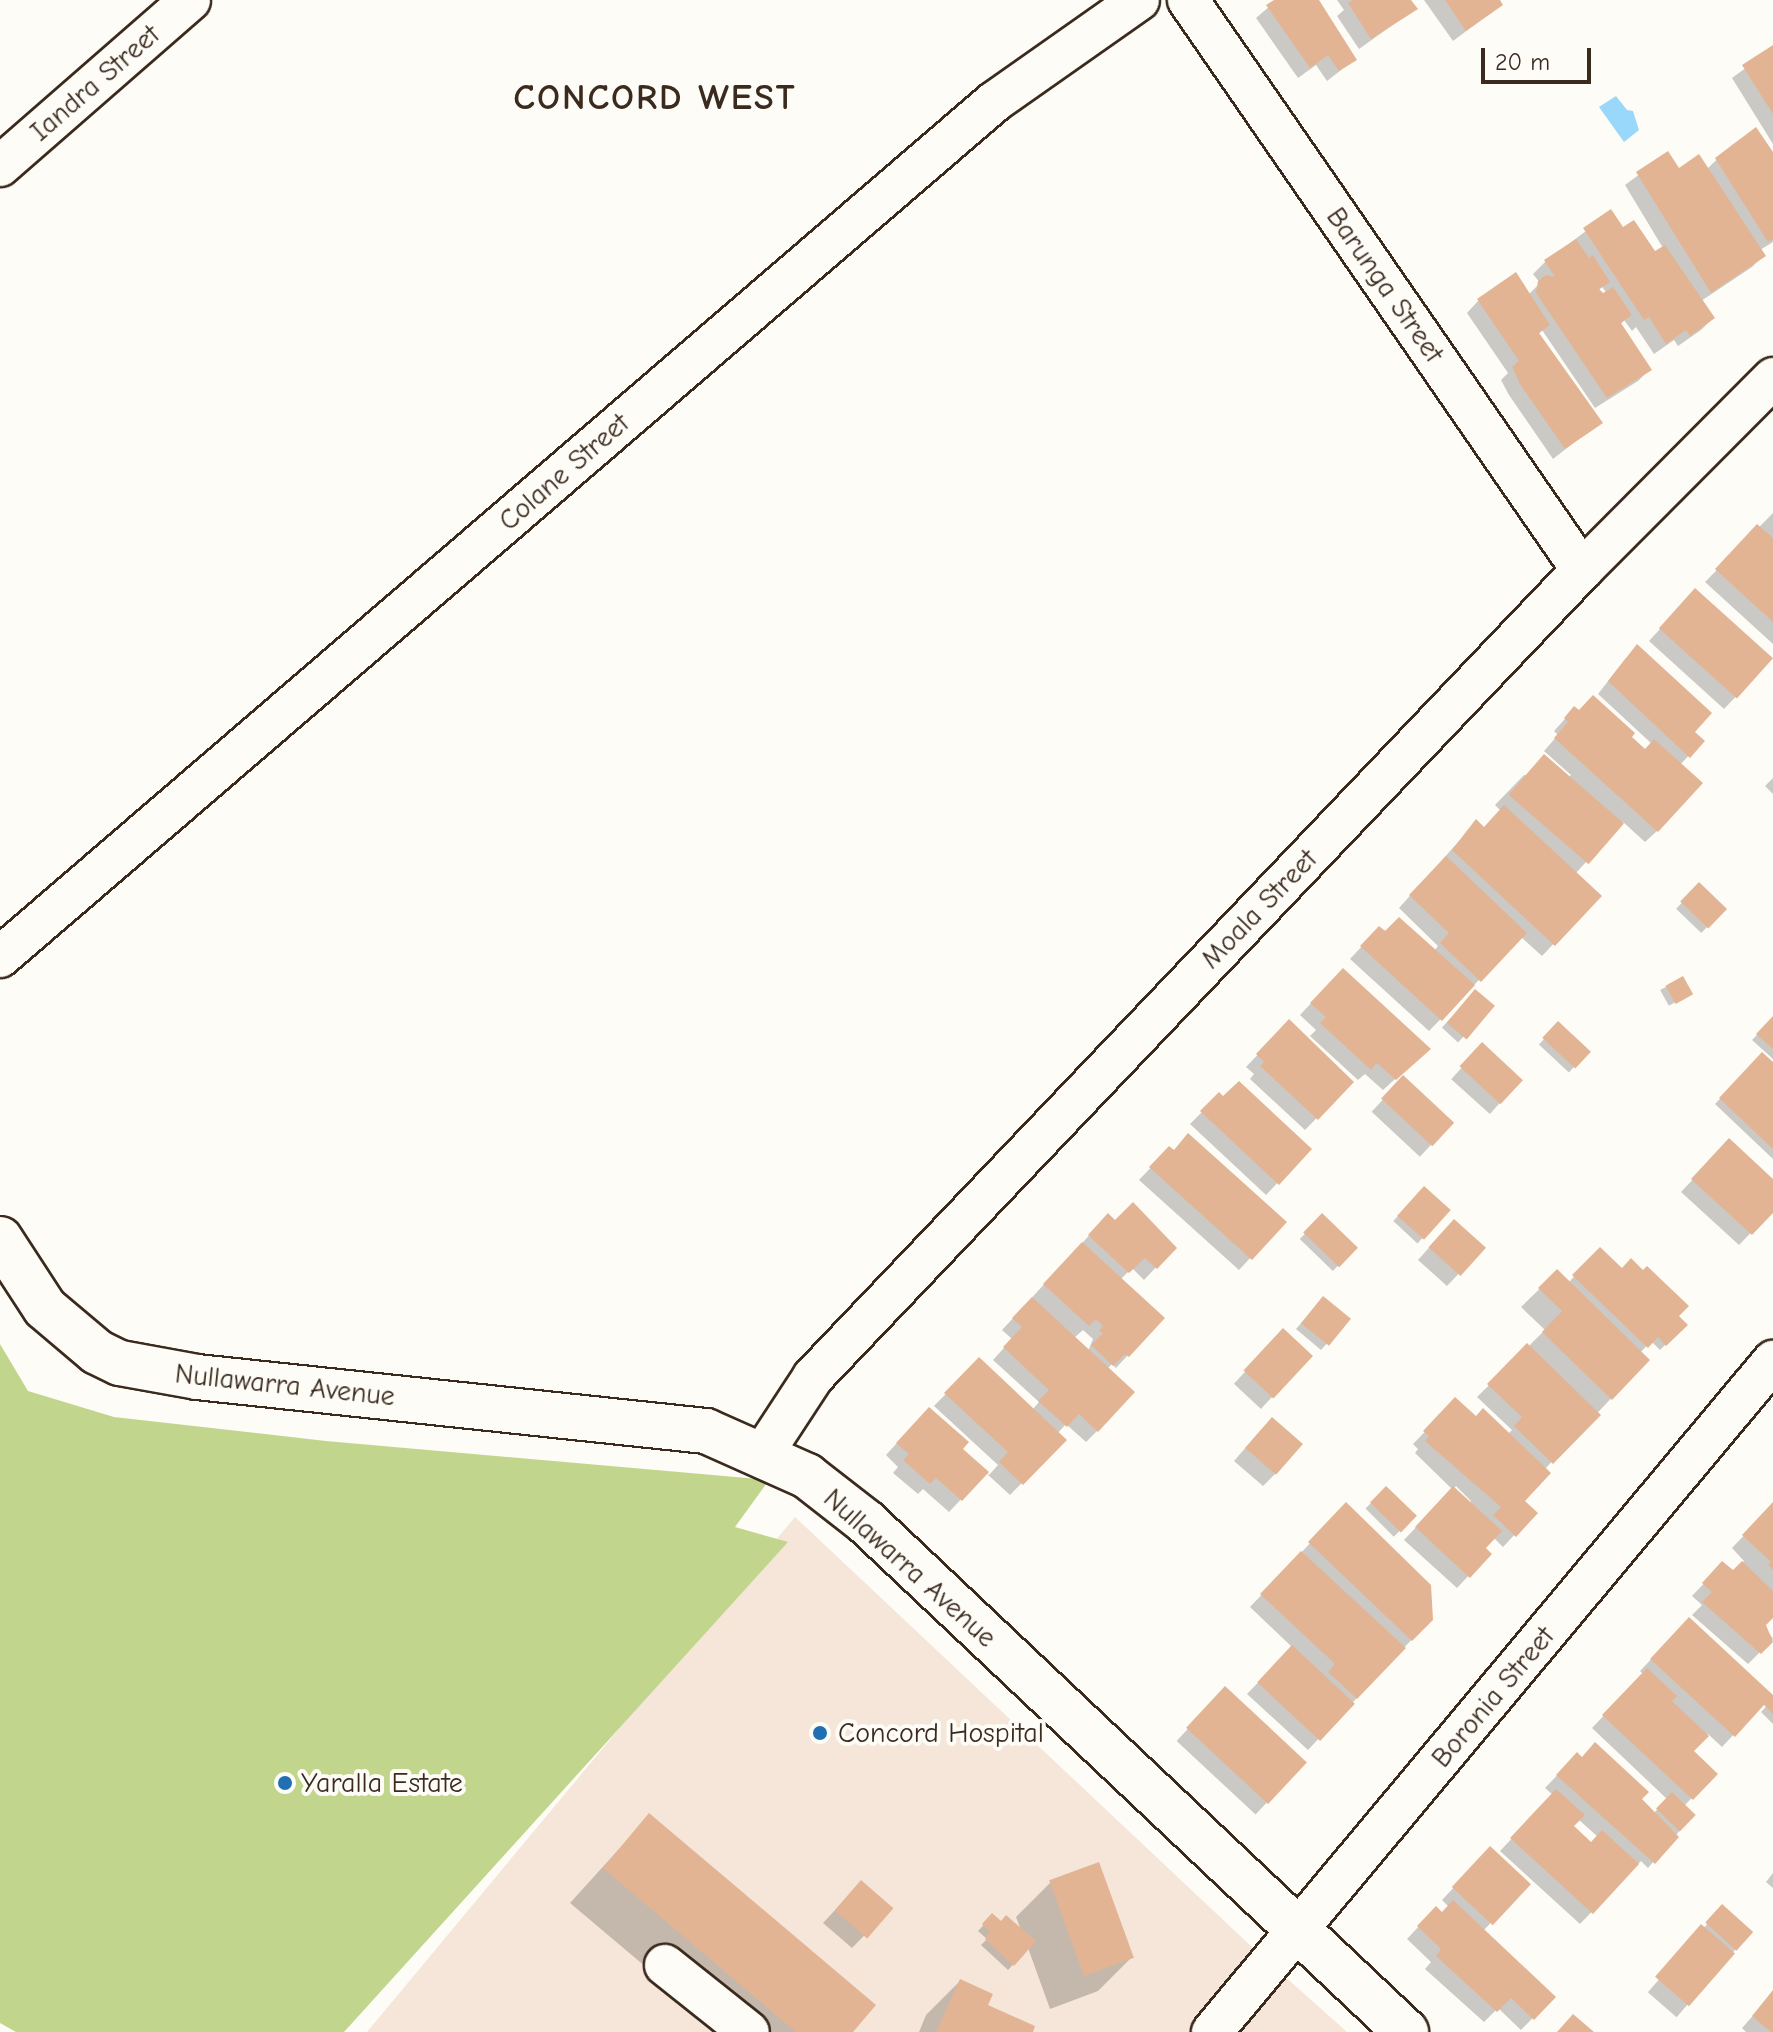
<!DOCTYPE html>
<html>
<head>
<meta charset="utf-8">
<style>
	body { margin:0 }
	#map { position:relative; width:1773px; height:2032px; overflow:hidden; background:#fdfcf7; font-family:"Comic Neue",sans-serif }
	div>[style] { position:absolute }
	.built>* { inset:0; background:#f5e6d9 }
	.green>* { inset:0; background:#c1d68c }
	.water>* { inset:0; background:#99d8fa }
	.shadow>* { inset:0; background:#0003; transform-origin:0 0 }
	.building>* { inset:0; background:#e3b494; transform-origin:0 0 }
	.roads { filter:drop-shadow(2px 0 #3b2a1e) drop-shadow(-2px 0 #3b2a1e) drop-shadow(0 2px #3b2a1e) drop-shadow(0 -2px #3b2a1e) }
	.minor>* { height:40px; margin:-20px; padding:0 20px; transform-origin:20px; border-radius:20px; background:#fdfcf7 }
	.major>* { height:44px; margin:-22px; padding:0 22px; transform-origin:22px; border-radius:22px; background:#fdfcf7 }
	.dots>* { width:22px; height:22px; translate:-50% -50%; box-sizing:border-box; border:4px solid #fdfcf7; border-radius:50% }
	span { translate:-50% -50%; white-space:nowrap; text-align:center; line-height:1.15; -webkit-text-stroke:8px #fdfcf7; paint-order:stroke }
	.street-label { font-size:28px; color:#3b2a1e }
	.poi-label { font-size:28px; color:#3b2a1e }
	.left { translate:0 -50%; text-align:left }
	.district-label { font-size:36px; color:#3b2a1e; font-weight:700; letter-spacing:2px }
	.scale { position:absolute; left:1481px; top:48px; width:110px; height:36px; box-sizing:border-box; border:4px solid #3b2a1e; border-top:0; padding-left:10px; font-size:24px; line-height:28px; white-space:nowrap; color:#3b2a1e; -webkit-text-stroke:6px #fdfcf7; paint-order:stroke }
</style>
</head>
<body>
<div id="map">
	<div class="built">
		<i style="clip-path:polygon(795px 1517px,1253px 1948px,1347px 2032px,367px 2032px)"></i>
	</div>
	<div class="green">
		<i style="clip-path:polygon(0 1344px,28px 1391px,114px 1417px,326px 1441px,769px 1480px,735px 1527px,788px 1542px,344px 2032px,16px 2032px,0 2023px)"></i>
	</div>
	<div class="water">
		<i style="clip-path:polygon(1616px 96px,1627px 110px,1633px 111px,1639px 130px,1624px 142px,1599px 107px)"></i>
	</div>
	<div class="shadow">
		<i style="clip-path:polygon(1277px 0,1317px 0,1354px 60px,1327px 81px,1316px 65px,1298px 78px,1256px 18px)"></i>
		<i style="clip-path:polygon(1337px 0,1409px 0,1415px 9px,1359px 49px,1337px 16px,1344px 10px)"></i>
		<i style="clip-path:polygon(1424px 0,1498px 0,1501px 5px,1453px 41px)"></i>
		<i style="clip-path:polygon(1773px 48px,1773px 144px,1732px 78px)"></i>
		<i style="clip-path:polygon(evenodd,1756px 129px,1773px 156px,1773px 242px,1760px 250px,1764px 255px,1752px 267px,1701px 301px,1713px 318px,1701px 330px,1678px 346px,1674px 340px,1654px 354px,1636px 327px,1632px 331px,1624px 320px,1620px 325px,1649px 370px,1638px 381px,1595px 408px,1542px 330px,1538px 335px,1600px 422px,1553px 459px,1509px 395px,1501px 380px,1508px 373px,1467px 313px,1478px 301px,1528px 295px,1540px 283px,1533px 274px,1545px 262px,1611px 212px,1623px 230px,1654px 254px,1663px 248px,1625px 185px,1667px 154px,1678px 171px,1707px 169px,1732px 145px,1756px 129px,1602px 287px,1607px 293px,1602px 296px,1598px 291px,1602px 287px)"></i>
		<i style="clip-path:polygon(1773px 513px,1773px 644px,1705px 582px)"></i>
		<i style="clip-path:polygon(1684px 603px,1771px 660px,1724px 709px,1649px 641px)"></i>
		<i style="clip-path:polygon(1626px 658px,1702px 741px,1680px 765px,1657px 831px,1645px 842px,1623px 822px,1575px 874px,1599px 896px,1542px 956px,1521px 937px,1429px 1031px,1350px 959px,1379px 928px,1434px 951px,1438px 946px,1399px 908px,1476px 822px,1484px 829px,1501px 811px,1495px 805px,1524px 775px,1568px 778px,1571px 775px,1544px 751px,1558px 735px,1554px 731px,1574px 709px,1629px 737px,1645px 751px,1652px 744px,1598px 694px)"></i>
		<i style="clip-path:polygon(1773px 778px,1773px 794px,1765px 786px)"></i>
		<i style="left:1699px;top:885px;width:35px;height:33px;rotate:44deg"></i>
		<i style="left:1682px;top:978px;width:18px;height:25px;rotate:61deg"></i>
		<i style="clip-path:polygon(1331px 982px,1416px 1060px,1383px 1090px,1365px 1074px,1358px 1080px,1310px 1036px,1316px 1030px,1300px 1015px)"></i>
		<i style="left:1476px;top:991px;width:22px;height:50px;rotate:43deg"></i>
		<i style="clip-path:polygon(1773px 1018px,1773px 1059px,1752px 1040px)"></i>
		<i style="clip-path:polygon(1289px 1022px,1352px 1082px,1305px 1130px,1250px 1079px,1254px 1074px,1246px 1067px)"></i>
		<i style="left:1558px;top:1024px;width:41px;height:28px;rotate:43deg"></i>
		<i style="left:1482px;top:1045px;width:52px;height:46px;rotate:42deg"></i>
		<i style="clip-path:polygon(1762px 1055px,1773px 1065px,1773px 1159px,1715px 1104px)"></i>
		<i style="left:1403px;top:1078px;width:66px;height:46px;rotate:43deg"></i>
		<i style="clip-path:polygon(1219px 1095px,1309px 1150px,1266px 1195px,1190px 1124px)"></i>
		<i style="clip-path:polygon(1718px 1153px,1773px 1182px,1773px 1210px,1739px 1245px,1681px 1192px)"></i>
		<i style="clip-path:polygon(1158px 1160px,1284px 1222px,1239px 1270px,1139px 1180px)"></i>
		<i style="left:1424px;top:1188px;width:33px;height:45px;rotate:43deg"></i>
		<i style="left:1322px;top:1216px;width:46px;height:32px;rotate:44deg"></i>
		<i style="clip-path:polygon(evenodd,1115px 1222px,1174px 1248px,1144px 1280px,1132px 1268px,1120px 1280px,1162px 1318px,1116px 1368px,1112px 1364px,1107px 1369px,1097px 1431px,1086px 1442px,1066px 1424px,1057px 1434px,1064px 1440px,1010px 1495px,986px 1473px,949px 1512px,923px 1489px,918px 1494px,893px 1473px,898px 1467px,886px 1455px,917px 1421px,960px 1449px,989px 1475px,998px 1465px,934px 1406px,979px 1360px,1032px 1410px,1039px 1402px,993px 1360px,1012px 1339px,1002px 1330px,1096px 1228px,1115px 1222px,1083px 1330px,1093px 1339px,1088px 1351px,1074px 1338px,1083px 1330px)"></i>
		<i style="clip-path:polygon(1442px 1233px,1483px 1248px,1447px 1286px,1418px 1260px)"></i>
		<i style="clip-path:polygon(evenodd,1600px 1249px,1685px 1325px,1660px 1350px,1651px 1341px,1640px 1353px,1647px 1360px,1545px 1469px,1522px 1501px,1535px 1513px,1503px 1547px,1493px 1537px,1483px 1548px,1489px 1554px,1457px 1588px,1404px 1540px,1452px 1489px,1415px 1453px,1418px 1449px,1413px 1444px,1456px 1400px,1476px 1419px,1508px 1434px,1512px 1430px,1477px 1397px,1545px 1330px,1521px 1307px,1557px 1272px,1568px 1283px,1600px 1249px,1456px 1486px,1471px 1501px,1469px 1504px,1453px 1489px,1456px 1486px)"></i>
		<i style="clip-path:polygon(1318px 1304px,1348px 1320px,1321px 1350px,1296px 1329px)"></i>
		<i style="left:1283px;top:1331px;width:37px;height:72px;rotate:43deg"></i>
		<i style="clip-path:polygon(1260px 1431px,1275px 1474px,1263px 1486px,1234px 1461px)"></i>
		<i style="left:1386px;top:1488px;width:40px;height:29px;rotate:45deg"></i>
		<i style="clip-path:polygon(1346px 1505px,1431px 1619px,1308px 1750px,1247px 1694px,1292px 1647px,1250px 1607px)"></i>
		<i style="clip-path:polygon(1773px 1505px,1773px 1615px,1764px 1625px,1773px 1639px,1748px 1664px,1692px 1615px,1702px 1605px,1692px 1596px,1711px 1576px,1732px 1573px,1744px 1561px,1732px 1548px)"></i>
		<i style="clip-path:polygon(evenodd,1677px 1632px,1770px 1696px,1722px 1747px,1708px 1734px,1691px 1751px,1715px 1774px,1684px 1806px,1693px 1815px,1648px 1868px,1641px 1861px,1580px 1924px,1500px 1851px,1553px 1795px,1545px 1788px,1565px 1767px,1639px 1799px,1654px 1813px,1667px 1799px,1592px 1728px,1643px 1674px,1640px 1671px,1677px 1632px,1578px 1819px,1598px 1837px,1591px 1844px,1571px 1826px,1578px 1819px)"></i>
		<i style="left:1225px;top:1689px;width:108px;height:71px;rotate:43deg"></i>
		<i style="clip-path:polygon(1773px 1699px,1773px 1724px,1761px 1712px)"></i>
		<i style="clip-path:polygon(649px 1816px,850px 2032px,723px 2032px,570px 1903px)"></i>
		<i style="clip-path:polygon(1490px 1849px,1528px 1884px,1483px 1931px,1553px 1997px,1521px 2030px,1498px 2008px,1484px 2022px,1425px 1969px,1431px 1962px,1407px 1939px,1436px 1908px,1442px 1914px,1449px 1907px,1442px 1900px)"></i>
		<i style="clip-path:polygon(1773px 1873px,1773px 1888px,1766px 1882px)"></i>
		<i style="clip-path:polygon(1050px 1883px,1132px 1957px,1098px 1991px,1050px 2009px,1028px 1948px,1008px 1970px,981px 1945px,987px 1939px,978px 1931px,992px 1916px,1000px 1924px,1021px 1930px,1016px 1917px)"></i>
		<i style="clip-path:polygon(850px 1894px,890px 1909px,852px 1948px,823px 1923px)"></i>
		<i style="left:1722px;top:1907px;width:38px;height:113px;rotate:41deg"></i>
		<i style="clip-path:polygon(960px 1981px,986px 2006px,1030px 2032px,919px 2032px,926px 2015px)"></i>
		<i style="clip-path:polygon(1773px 1993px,1773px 2032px,1746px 2032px,1742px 2028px)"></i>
	</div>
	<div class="building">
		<i style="clip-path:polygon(1274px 0,1319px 0,1357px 60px,1339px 71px,1328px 55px,1310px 68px,1266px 5px)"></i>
		<i style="clip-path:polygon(1353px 0,1411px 0,1418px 9px,1371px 39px,1348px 3px)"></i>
		<i style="clip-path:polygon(1445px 0,1500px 0,1503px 5px,1466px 31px)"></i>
		<i style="clip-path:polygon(1773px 45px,1773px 114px,1742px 65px)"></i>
		<i style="clip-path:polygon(1756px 127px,1773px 152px,1773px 239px,1768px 242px,1715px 158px)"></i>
		<i style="clip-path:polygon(1668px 151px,1679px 168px,1699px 154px,1766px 256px,1711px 293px,1636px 172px)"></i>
		<i style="clip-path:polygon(1611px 209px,1623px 227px,1634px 220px,1655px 251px,1665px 245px,1715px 318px,1690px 336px,1686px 330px,1666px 344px,1649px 317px,1644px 320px,1583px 228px)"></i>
		<i style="clip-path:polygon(1576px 239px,1589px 258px,1593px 255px,1610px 282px,1599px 289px,1603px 293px,1613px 287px,1632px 315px,1621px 323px,1652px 370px,1607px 398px,1536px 293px,1538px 281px,1546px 275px,1555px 277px,1544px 260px)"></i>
		<i style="clip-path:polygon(1516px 272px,1550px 325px,1539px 333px,1603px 423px,1565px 449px,1520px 384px,1512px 367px,1519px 361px,1477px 299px)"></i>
		<i style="clip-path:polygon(1757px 524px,1773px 538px,1773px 622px,1715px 569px)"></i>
		<i style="left:1695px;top:588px;width:105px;height:54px;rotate:42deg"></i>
		<i style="clip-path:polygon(1637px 644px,1712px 713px,1695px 732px,1705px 741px,1690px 758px,1608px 681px)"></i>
		<i style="clip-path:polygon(1593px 695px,1635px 733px,1632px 737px,1645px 749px,1654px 739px,1703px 783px,1658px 832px,1554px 738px,1568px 722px,1564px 718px,1574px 706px,1579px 710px)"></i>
		<i style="left:1544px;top:754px;width:106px;height:54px;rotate:41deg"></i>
		<i style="clip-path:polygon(1504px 805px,1602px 896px,1555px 946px,1452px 850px,1476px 819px,1484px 827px)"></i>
		<i style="clip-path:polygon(1446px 856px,1527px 933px,1481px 982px,1440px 943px,1449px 933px,1409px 895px)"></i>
		<i style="left:1699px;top:882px;width:39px;height:27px;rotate:44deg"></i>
		<i style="clip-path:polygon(1399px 917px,1475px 985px,1442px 1021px,1360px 946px,1379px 926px,1385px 931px)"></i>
		<i style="clip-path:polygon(1343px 968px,1431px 1049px,1396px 1080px,1377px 1063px,1371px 1070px,1320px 1023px,1326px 1017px,1310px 1003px)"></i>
		<i style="left:1683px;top:976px;width:21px;height:20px;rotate:61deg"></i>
		<i style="left:1475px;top:989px;width:26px;height:44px;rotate:40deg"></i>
		<i style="clip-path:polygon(1773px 1016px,1773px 1049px,1756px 1034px)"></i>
		<i style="clip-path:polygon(1289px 1019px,1354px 1082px,1318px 1120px,1260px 1066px,1264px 1062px,1256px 1054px)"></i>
		<i style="left:1558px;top:1021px;width:45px;height:23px;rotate:43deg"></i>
		<i style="left:1482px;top:1042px;width:56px;height:33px;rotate:43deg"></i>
		<i style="clip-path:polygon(1762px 1052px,1773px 1062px,1773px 1149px,1719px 1098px)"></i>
		<i style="left:1403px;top:1075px;width:70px;height:32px;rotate:43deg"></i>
		<i style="clip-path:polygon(1239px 1081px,1312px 1149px,1279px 1185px,1200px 1111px,1219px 1092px,1223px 1096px)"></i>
		<i style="clip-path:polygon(1188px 1133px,1287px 1222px,1252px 1260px,1149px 1167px,1169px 1146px,1174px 1150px)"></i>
		<i style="clip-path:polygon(1729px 1138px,1773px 1179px,1773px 1213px,1752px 1235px,1691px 1179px)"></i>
		<i style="left:1424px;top:1186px;width:36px;height:40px;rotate:42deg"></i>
		<i style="clip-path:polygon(1133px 1202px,1177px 1248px,1157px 1269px,1145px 1258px,1129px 1273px,1088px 1235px,1108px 1213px,1115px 1220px)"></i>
		<i style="left:1322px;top:1213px;width:50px;height:27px;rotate:44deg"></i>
		<i style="left:1454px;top:1219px;width:43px;height:38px;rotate:42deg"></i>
		<i style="clip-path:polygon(1082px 1242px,1165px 1318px,1129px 1357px,1125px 1354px,1113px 1366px,1091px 1345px,1103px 1333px,1099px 1331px,1103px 1326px,1096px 1319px,1089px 1326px,1043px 1284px)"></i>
		<i style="clip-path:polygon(1600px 1247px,1622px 1268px,1631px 1258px,1643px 1270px,1647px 1266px,1689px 1306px,1679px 1316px,1688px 1325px,1666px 1346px,1658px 1337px,1648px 1348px,1572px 1275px)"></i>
		<i style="clip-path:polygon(1557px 1269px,1650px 1360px,1612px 1400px,1542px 1332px,1562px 1311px,1538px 1288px)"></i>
		<i style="left:1323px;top:1296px;width:36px;height:35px;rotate:39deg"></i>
		<i style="clip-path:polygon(1032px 1297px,1135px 1392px,1098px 1432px,1079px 1414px,1067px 1427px,1038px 1401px,1049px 1390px,1003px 1347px,1022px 1327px,1012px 1318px)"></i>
		<i style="left:1283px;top:1328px;width:41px;height:58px;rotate:43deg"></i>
		<i style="clip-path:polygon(1527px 1343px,1601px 1415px,1553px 1464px,1514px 1426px,1522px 1417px,1487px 1384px)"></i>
		<i style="clip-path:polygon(979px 1357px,1067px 1440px,1023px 1485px,999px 1462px,1008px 1452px,944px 1393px)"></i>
		<i style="clip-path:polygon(1455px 1397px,1476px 1416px,1483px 1408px,1551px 1473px,1525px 1501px,1538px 1513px,1516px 1537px,1493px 1515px,1501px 1507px,1425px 1441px,1429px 1436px,1423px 1431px)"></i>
		<i style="clip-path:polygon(929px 1407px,969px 1442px,963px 1449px,989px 1472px,962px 1501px,936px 1478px,930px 1484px,903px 1460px,909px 1454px,896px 1443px)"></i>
		<i style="left:1272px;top:1417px;width:41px;height:41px;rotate:41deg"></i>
		<i style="left:1386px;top:1486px;width:43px;height:23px;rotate:44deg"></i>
		<i style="clip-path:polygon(1453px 1486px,1502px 1531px,1486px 1548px,1492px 1554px,1470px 1578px,1415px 1527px)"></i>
		<i style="clip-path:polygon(1346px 1502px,1431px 1585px,1433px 1620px,1412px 1641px,1308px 1542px)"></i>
		<i style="clip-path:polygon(1773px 1502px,1773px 1570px,1768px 1565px,1771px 1562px,1742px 1535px)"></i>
		<i style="clip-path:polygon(1301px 1551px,1406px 1648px,1357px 1699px,1328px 1672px,1335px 1664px,1260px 1594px)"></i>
		<i style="clip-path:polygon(1722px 1561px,1733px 1570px,1742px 1561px,1773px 1591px,1773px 1618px,1766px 1625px,1773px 1642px,1761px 1654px,1702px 1602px,1712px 1592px,1702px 1583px)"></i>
		<i style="clip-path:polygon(1689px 1617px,1773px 1695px,1773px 1714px,1764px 1705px,1735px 1737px,1650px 1659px)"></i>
		<i style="left:1292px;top:1645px;width:86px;height:51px;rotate:43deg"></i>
		<i style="clip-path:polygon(1647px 1668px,1677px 1696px,1672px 1701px,1709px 1736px,1694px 1751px,1718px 1774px,1693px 1800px,1602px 1715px)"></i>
		<i style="left:1225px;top:1686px;width:112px;height:57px;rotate:43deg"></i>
		<i style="clip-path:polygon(1595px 1742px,1649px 1792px,1642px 1799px,1679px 1837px,1655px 1864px,1556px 1775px,1577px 1752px,1582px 1757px)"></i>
		<i style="clip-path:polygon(1556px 1789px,1585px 1815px,1574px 1826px,1591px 1842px,1602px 1830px,1639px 1864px,1593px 1914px,1510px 1838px)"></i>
		<i style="left:1672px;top:1792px;width:33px;height:23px;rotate:44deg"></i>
		<i style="clip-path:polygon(649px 1813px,876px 2005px,853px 2032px,796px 2032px,603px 1868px)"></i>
		<i style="left:1490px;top:1846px;width:56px;height:56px;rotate:43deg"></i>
		<i style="left:1099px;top:1862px;width:102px;height:53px;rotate:70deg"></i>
		<i style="left:861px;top:1880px;width:43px;height:40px;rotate:41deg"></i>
		<i style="clip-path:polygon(1453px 1900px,1556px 1997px,1534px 2020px,1511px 1998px,1497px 2012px,1436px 1956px,1441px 1949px,1417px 1926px,1436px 1906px,1442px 1912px)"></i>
		<i style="left:1722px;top:1904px;width:42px;height:25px;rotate:42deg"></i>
		<i style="clip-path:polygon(992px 1913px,1001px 1921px,1006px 1915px,1036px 1941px,1014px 1966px,985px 1939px,990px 1932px,982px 1924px)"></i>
		<i style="left:1701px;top:1924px;width:45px;height:70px;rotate:41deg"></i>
		<i style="clip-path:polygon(960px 1979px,993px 1994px,988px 2005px,1035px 2026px,1033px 2032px,936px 2032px)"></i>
		<i style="clip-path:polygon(1773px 1990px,1773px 2032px,1771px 2032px,1752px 2016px)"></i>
		<i style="clip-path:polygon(1573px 2014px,1594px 2032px,1557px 2032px)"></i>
	</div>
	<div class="roads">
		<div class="minor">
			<i style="left:1188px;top:0;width:693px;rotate:55.35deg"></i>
			<i style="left:0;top:166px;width:252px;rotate:-41.1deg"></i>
			<i style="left:0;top:957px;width:1311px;rotate:-40.7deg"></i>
			<i style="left:994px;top:102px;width:177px;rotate:-35.1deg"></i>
			<i style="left:762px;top:1455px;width:93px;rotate:-56.8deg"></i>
			<i style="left:813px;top:1377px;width:1115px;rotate:-46.38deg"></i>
			<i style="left:1582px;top:570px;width:271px;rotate:-45.1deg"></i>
			<i style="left:665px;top:1965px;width:107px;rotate:38.6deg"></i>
			<i style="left:1212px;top:2032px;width:875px;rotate:-50.1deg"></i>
		</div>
		<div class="major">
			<i style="left:0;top:1239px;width:82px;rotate:56.9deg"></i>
			<i style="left:45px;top:1308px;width:68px;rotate:40.2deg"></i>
			<i style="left:97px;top:1352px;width:25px;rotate:26deg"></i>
			<i style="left:120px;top:1363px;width:78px;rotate:10.3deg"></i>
			<i style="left:197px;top:1377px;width:512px;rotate:6.06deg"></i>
			<i style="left:706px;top:1431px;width:111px;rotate:24deg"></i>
			<i style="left:807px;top:1476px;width:75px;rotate:37.9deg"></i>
			<i style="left:866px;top:1522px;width:743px;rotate:43.36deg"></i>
		</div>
	</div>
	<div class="dots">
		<i style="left:820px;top:1733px;background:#1f6fb2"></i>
		<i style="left:285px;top:1783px;background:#1f6fb2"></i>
	</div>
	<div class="street-label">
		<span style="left:95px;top:83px;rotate:-41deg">Iandra Street</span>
		<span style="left:1385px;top:285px;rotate:55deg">Barunga Street</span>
		<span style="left:564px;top:472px;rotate:-41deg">Colane Street</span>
		<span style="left:1259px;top:909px;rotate:-46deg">Moala Street</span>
		<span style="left:285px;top:1385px;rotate:6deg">Nullawarra Avenue</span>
		<span style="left:910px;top:1568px;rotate:42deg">Nullawarra Avenue</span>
		<span style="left:1493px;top:1697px;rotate:-50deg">Boronia Street</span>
	</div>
	<div class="poi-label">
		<span class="left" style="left:838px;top:1733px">Concord Hospital</span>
		<span class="left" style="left:301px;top:1783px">Yaralla Estate</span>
	</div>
	<div class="district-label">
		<span style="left:655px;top:98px">CONCORD WEST</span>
	</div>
	<div class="scale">20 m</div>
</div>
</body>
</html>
